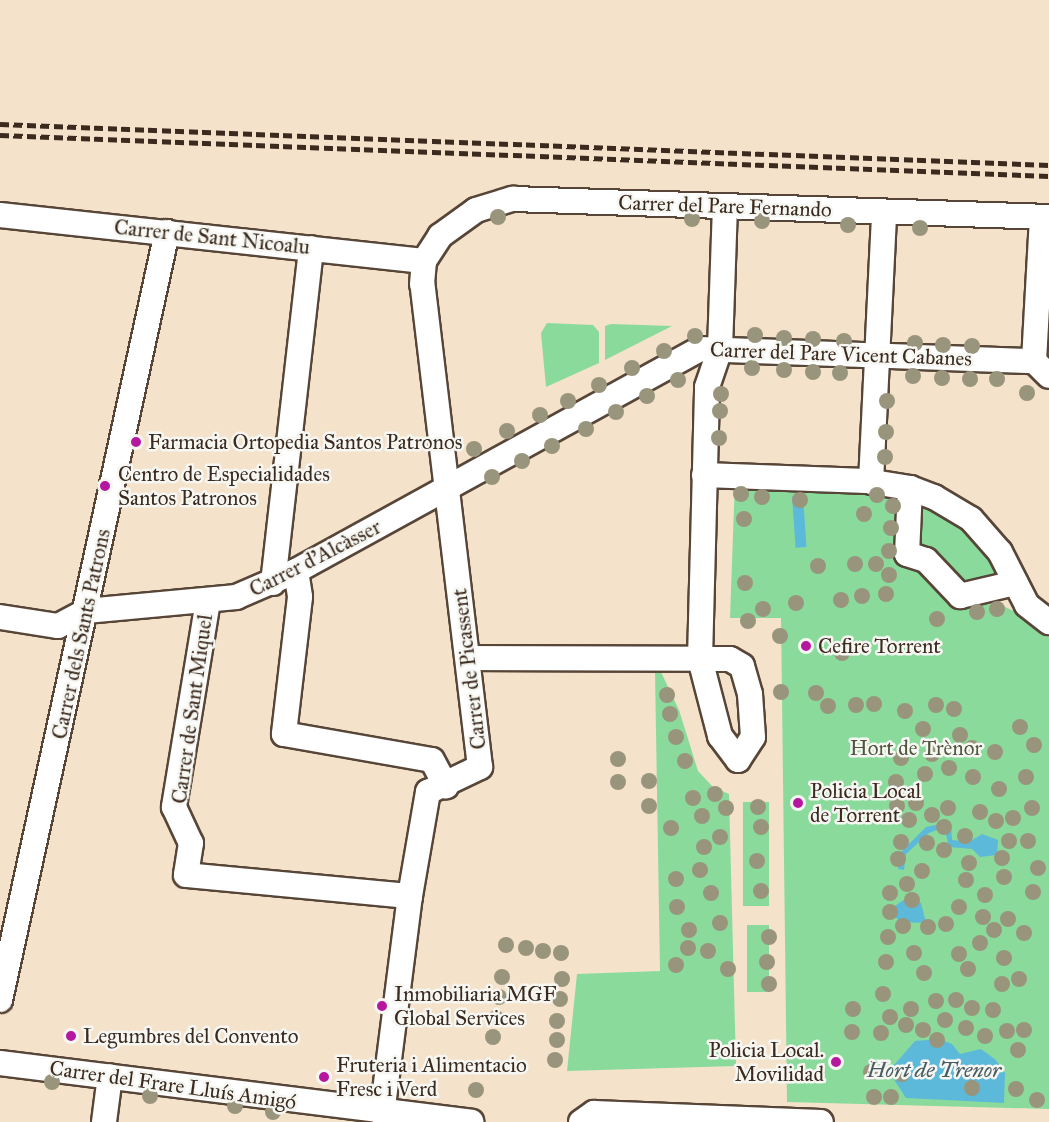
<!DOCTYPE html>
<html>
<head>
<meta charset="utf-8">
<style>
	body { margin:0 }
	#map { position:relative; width:1049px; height:1122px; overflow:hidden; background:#f4e2cb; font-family:"IM FELL Great Primer",serif }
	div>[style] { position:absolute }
	.green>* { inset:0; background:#8adb9b; transform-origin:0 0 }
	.water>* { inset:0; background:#5cb9da; transform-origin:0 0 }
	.roads { filter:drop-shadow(2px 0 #574638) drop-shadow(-2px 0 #574638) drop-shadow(0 2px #574638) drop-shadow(0 -2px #574638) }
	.minor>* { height:24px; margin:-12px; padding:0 12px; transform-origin:12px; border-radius:12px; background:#fff }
	.rail>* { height:4.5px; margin-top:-2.25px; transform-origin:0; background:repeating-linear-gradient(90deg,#3b2a1e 0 9px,transparent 0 13.5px) }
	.trees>* { width:16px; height:16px; margin:-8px; border-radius:50%; background:#99957d }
	.dots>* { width:16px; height:16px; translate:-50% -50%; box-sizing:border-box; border:3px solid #f6f6f2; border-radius:50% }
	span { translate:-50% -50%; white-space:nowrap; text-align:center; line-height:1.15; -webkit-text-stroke:5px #f6f6f2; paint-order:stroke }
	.street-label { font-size:21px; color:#3b2a1e }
	.poi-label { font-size:21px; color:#3b2a1e }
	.left { translate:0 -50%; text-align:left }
	.right { translate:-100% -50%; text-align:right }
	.park-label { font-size:21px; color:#4f563d }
	.water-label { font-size:22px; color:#475c60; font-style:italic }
</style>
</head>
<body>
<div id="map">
	<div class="green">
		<i style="clip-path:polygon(547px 323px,593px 325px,599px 332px,599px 363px,546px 387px,541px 333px)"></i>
		<i style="clip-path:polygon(611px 324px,672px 326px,605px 360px,605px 326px)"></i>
		<i style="clip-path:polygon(735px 479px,897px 486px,895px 559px,923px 567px,950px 605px,999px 604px,1041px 624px,1049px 638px,1049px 1109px,787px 1102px,781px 618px,730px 618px)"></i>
		<i style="clip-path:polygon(920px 504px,940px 511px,974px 535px,1007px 576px,963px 585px,917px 548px)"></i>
		<i style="clip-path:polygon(655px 672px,661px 672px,679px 710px,698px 771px,713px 787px,729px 794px,736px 1066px,567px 1071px,577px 974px,660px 971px)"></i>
		<i style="left:743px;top:802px;width:26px;height:104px"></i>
		<i style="left:747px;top:925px;width:22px;height:67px"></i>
	</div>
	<div class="water">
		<i style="left:803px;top:496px;width:51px;height:11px;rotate:86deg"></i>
		<i style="clip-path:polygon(945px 823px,951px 826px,952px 840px,969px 842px,982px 834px,998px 840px,997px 855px,980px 857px,972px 849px,949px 847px,945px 830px,939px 829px,929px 833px,906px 854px,904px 870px,898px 869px,901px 852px,926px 827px)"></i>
		<i style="clip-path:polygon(909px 896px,912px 901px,921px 903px,926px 923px,901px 922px,894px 916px,895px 906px)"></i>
		<i style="clip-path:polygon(939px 1039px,952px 1044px,960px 1054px,981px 1049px,996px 1060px,1005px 1073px,1004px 1103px,906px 1098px,893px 1078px,894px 1065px,915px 1041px)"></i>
	</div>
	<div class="roads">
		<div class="minor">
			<i style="left:0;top:215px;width:426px;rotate:6.2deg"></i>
			<i style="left:424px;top:261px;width:30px;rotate:-57deg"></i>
			<i style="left:440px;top:236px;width:44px;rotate:-35.8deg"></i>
			<i style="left:476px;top:210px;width:39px;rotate:-17deg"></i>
			<i style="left:513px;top:199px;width:536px;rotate:1.92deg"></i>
			<i style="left:1034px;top:361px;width:144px;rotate:-86.8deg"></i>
			<i style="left:704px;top:475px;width:163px;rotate:2.1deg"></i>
			<i style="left:867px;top:481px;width:44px;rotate:9.2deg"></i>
			<i style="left:910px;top:488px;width:26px;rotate:21deg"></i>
			<i style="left:934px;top:497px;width:43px;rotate:30.7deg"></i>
			<i style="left:971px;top:519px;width:44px;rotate:48.7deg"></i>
			<i style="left:1000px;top:552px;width:59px;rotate:63deg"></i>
			<i style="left:1027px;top:605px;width:28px;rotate:38deg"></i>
			<i style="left:871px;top:482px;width:270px;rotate:-87.2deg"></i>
			<i style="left:910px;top:488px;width:66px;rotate:92.6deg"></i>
			<i style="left:907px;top:554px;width:20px;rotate:18deg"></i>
			<i style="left:926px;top:560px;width:50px;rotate:46.6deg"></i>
			<i style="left:960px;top:596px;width:57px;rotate:-13.3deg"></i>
			<i style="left:296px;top:571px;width:26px;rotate:81deg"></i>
			<i style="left:300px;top:597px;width:138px;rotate:96.7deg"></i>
			<i style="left:284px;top:734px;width:150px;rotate:10deg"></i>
			<i style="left:432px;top:760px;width:30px;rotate:62deg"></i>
			<i style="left:273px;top:583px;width:337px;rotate:-83.5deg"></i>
			<i style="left:208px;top:601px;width:209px;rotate:99.4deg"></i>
			<i style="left:174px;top:807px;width:40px;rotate:65deg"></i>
			<i style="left:191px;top:843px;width:32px;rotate:99deg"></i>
			<i style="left:186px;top:875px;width:225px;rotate:5.4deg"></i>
			<i style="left:0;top:617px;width:59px;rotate:8.8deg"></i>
			<i style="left:58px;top:626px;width:32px;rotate:-28deg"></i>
			<i style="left:86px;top:611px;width:151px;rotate:-5.3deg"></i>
			<i style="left:236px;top:597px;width:65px;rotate:-23.4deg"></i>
			<i style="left:296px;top:571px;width:460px;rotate:-28.8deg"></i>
			<i style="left:699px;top:349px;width:335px;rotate:2.1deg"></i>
			<i style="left:1034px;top:361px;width:21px;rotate:45deg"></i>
			<i style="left:469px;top:658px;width:231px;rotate:0.2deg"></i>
			<i style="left:700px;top:659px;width:80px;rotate:75.4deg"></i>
			<i style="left:720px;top:736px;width:30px;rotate:53deg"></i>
			<i style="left:738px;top:760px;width:27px;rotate:-57deg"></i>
			<i style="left:753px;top:737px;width:43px;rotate:-94deg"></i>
			<i style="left:750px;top:694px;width:29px;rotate:-106deg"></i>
			<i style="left:742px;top:666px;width:14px;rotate:-150deg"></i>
			<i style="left:730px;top:659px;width:30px;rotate:180deg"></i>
			<i style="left:700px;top:659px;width:272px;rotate:-88.5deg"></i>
			<i style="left:707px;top:387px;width:40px;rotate:-71.1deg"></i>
			<i style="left:720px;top:349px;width:142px;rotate:-88deg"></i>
			<i style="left:0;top:1000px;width:786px;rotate:-77.73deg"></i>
			<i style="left:0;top:1063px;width:475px;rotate:7.1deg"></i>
			<i style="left:382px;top:1114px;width:220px;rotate:-82.7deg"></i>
			<i style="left:410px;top:896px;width:106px;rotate:-80.2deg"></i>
			<i style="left:428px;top:792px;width:58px;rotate:-25.7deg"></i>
			<i style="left:480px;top:767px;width:486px;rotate:-96.8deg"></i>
			<i style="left:422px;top:284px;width:23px;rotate:-85deg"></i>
			<i style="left:104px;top:1122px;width:46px;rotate:-82.6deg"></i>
			<i style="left:581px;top:1122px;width:16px;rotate:-35deg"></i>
			<i style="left:594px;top:1113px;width:227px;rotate:2.3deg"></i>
		</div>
	</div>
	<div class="rail">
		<i style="left:0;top:124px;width:1050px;rotate:2.24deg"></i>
		<i style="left:0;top:135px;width:1050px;rotate:2.24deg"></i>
	</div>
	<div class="trees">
		<i style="left:498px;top:217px"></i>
		<i style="left:692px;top:219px"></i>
		<i style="left:762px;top:221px"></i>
		<i style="left:848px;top:225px"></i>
		<i style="left:920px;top:228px"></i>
		<i style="left:755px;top:335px"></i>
		<i style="left:695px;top:336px"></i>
		<i style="left:784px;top:338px"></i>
		<i style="left:813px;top:339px"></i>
		<i style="left:844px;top:341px"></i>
		<i style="left:915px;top:343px"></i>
		<i style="left:943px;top:345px"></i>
		<i style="left:972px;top:346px"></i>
		<i style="left:664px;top:351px"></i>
		<i style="left:632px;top:368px"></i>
		<i style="left:752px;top:368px"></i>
		<i style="left:784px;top:370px"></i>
		<i style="left:813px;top:372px"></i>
		<i style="left:840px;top:373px"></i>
		<i style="left:913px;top:376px"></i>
		<i style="left:942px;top:378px"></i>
		<i style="left:970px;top:379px"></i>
		<i style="left:997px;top:379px"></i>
		<i style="left:678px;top:380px"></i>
		<i style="left:599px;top:385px"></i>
		<i style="left:1027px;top:393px"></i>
		<i style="left:721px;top:394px"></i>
		<i style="left:647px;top:396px"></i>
		<i style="left:568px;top:401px"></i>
		<i style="left:887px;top:401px"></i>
		<i style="left:720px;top:411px"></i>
		<i style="left:616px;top:412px"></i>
		<i style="left:540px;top:415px"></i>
		<i style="left:586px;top:429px"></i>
		<i style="left:507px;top:431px"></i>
		<i style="left:886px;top:432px"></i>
		<i style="left:719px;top:438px"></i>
		<i style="left:552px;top:446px"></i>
		<i style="left:474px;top:449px"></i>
		<i style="left:885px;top:457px"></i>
		<i style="left:522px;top:461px"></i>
		<i style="left:492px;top:477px"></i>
		<i style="left:741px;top:494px"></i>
		<i style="left:877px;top:495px"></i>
		<i style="left:762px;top:497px"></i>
		<i style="left:800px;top:500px"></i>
		<i style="left:893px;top:506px"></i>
		<i style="left:864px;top:514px"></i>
		<i style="left:744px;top:519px"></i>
		<i style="left:891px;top:528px"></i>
		<i style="left:889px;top:551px"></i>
		<i style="left:855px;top:564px"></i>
		<i style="left:876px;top:564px"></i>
		<i style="left:818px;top:566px"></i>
		<i style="left:889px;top:575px"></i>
		<i style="left:745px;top:583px"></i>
		<i style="left:886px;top:594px"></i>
		<i style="left:862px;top:596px"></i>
		<i style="left:841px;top:600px"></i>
		<i style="left:796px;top:603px"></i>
		<i style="left:763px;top:609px"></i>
		<i style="left:997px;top:609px"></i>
		<i style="left:977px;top:612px"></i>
		<i style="left:937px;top:619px"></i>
		<i style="left:748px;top:621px"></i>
		<i style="left:780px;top:636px"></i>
		<i style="left:842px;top:653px"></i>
		<i style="left:781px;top:692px"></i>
		<i style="left:816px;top:693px"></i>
		<i style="left:667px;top:695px"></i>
		<i style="left:874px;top:704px"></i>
		<i style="left:856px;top:705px"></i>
		<i style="left:936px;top:705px"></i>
		<i style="left:828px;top:706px"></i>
		<i style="left:954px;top:709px"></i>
		<i style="left:905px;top:711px"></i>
		<i style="left:670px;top:714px"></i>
		<i style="left:1020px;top:727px"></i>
		<i style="left:923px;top:729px"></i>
		<i style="left:960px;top:735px"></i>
		<i style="left:676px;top:737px"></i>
		<i style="left:1034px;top:745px"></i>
		<i style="left:972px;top:748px"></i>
		<i style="left:995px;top:752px"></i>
		<i style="left:932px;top:754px"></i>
		<i style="left:901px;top:758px"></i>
		<i style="left:618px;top:759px"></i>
		<i style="left:685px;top:761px"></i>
		<i style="left:949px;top:768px"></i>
		<i style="left:925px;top:774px"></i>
		<i style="left:973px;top:777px"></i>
		<i style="left:1026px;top:777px"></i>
		<i style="left:649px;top:781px"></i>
		<i style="left:618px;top:782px"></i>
		<i style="left:896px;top:782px"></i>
		<i style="left:999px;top:789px"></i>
		<i style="left:715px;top:794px"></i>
		<i style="left:693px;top:798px"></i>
		<i style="left:916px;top:803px"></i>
		<i style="left:649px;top:806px"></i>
		<i style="left:897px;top:806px"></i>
		<i style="left:758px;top:807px"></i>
		<i style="left:726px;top:808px"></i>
		<i style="left:948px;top:808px"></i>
		<i style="left:1032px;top:808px"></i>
		<i style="left:980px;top:812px"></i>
		<i style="left:932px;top:815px"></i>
		<i style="left:702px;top:816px"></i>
		<i style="left:1013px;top:818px"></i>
		<i style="left:909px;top:820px"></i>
		<i style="left:996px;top:821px"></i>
		<i style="left:761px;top:827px"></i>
		<i style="left:944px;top:827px"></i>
		<i style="left:671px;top:828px"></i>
		<i style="left:965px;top:836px"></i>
		<i style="left:720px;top:837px"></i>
		<i style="left:1009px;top:841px"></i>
		<i style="left:1028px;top:841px"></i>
		<i style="left:901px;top:842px"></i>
		<i style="left:927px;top:843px"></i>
		<i style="left:704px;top:847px"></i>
		<i style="left:944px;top:850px"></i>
		<i style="left:1002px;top:858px"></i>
		<i style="left:898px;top:859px"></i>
		<i style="left:757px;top:861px"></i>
		<i style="left:969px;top:863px"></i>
		<i style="left:1038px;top:868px"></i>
		<i style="left:700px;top:870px"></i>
		<i style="left:922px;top:871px"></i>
		<i style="left:1004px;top:877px"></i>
		<i style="left:676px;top:879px"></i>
		<i style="left:966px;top:880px"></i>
		<i style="left:907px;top:884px"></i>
		<i style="left:761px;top:891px"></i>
		<i style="left:1033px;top:892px"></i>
		<i style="left:711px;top:893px"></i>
		<i style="left:890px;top:893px"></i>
		<i style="left:985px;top:895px"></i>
		<i style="left:912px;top:900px"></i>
		<i style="left:677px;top:907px"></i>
		<i style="left:959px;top:907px"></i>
		<i style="left:890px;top:912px"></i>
		<i style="left:983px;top:917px"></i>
		<i style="left:1008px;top:919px"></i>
		<i style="left:720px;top:923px"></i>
		<i style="left:946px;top:924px"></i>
		<i style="left:903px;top:926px"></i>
		<i style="left:928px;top:927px"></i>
		<i style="left:689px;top:930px"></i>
		<i style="left:994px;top:930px"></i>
		<i style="left:1024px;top:933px"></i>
		<i style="left:769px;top:937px"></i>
		<i style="left:888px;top:937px"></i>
		<i style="left:980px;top:943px"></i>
		<i style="left:506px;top:945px"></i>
		<i style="left:526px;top:948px"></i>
		<i style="left:688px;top:948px"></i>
		<i style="left:543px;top:951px"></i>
		<i style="left:708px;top:951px"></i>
		<i style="left:561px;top:953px"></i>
		<i style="left:914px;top:953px"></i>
		<i style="left:959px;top:954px"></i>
		<i style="left:1004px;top:958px"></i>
		<i style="left:767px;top:962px"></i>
		<i style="left:886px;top:962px"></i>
		<i style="left:676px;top:965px"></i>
		<i style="left:728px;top:969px"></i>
		<i style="left:968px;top:969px"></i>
		<i style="left:924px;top:973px"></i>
		<i style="left:502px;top:977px"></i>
		<i style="left:562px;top:979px"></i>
		<i style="left:1019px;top:979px"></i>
		<i style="left:769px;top:984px"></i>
		<i style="left:1002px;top:984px"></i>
		<i style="left:883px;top:994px"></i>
		<i style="left:499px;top:997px"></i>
		<i style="left:560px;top:999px"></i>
		<i style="left:956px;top:1000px"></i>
		<i style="left:936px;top:1001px"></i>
		<i style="left:972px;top:1008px"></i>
		<i style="left:853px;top:1009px"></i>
		<i style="left:911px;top:1009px"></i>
		<i style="left:993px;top:1010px"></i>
		<i style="left:890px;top:1017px"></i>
		<i style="left:496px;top:1018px"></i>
		<i style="left:945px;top:1020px"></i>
		<i style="left:557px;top:1021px"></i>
		<i style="left:906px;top:1025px"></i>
		<i style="left:966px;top:1028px"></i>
		<i style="left:923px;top:1030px"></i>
		<i style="left:1024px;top:1030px"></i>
		<i style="left:1007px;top:1031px"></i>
		<i style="left:852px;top:1032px"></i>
		<i style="left:881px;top:1033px"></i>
		<i style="left:985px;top:1036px"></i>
		<i style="left:493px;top:1037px"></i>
		<i style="left:557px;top:1040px"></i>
		<i style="left:937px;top:1040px"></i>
		<i style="left:1018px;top:1050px"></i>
		<i style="left:555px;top:1060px"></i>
		<i style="left:871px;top:1072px"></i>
		<i style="left:902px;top:1074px"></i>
		<i style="left:52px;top:1082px"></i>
		<i style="left:972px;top:1088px"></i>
		<i style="left:1016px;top:1089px"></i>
		<i style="left:476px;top:1090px"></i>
		<i style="left:150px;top:1096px"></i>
		<i style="left:874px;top:1097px"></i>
		<i style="left:891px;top:1097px"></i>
		<i style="left:1037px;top:1100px"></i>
		<i style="left:235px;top:1106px"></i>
		<i style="left:273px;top:1112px"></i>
	</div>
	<div class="dots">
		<i style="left:136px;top:442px;background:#b5179e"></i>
		<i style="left:105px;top:486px;background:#b5179e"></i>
		<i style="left:806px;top:646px;background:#b5179e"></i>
		<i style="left:798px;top:803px;background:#b5179e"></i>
		<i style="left:382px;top:1006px;background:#b5179e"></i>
		<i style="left:71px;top:1036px;background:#b5179e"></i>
		<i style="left:836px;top:1062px;background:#b5179e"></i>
		<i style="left:324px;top:1077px;background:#b5179e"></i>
	</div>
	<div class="street-label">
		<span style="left:725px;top:206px;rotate:2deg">Carrer del Pare Fernando</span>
		<span style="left:212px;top:237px;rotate:6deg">Carrer de Sant Nicoalu</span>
		<span style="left:841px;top:354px;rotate:2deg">Carrer del Pare Vicent Cabanes</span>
		<span style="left:315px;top:558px;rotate:-27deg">Carrer d'Alcàsser</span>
		<span style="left:81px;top:634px;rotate:-78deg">Carrer dels Sants Patrons</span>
		<span style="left:469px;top:669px;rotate:-97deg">Carrer de Picassent</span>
		<span style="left:192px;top:709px;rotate:-82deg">Carrer de Sant Miquel</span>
		<span style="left:173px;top:1085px;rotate:8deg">Carrer del Frare Lluís Amigó</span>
	</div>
	<div class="poi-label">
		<span class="left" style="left:148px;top:442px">Farmacia Ortopedia Santos Patronos</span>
		<span class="left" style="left:118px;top:486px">Centro de Especialidades<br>Santos Patronos</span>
		<span class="left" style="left:818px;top:646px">Cefire Torrent</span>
		<span class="left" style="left:810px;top:803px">Policia Local<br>de Torrent</span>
		<span class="left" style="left:394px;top:1006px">Inmobiliaria MGF<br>Global Services</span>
		<span class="left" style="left:83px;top:1036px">Legumbres del Convento</span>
		<span class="right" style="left:824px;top:1062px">Policia Local.<br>Movilidad</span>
		<span class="left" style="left:336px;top:1077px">Fruteria i Alimentacio<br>Fresc i Verd</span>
	</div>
	<div class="park-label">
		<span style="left:916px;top:748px">Hort de Trènor</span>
	</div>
	<div class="water-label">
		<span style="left:934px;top:1070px">Hort de Trenor</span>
	</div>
</div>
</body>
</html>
